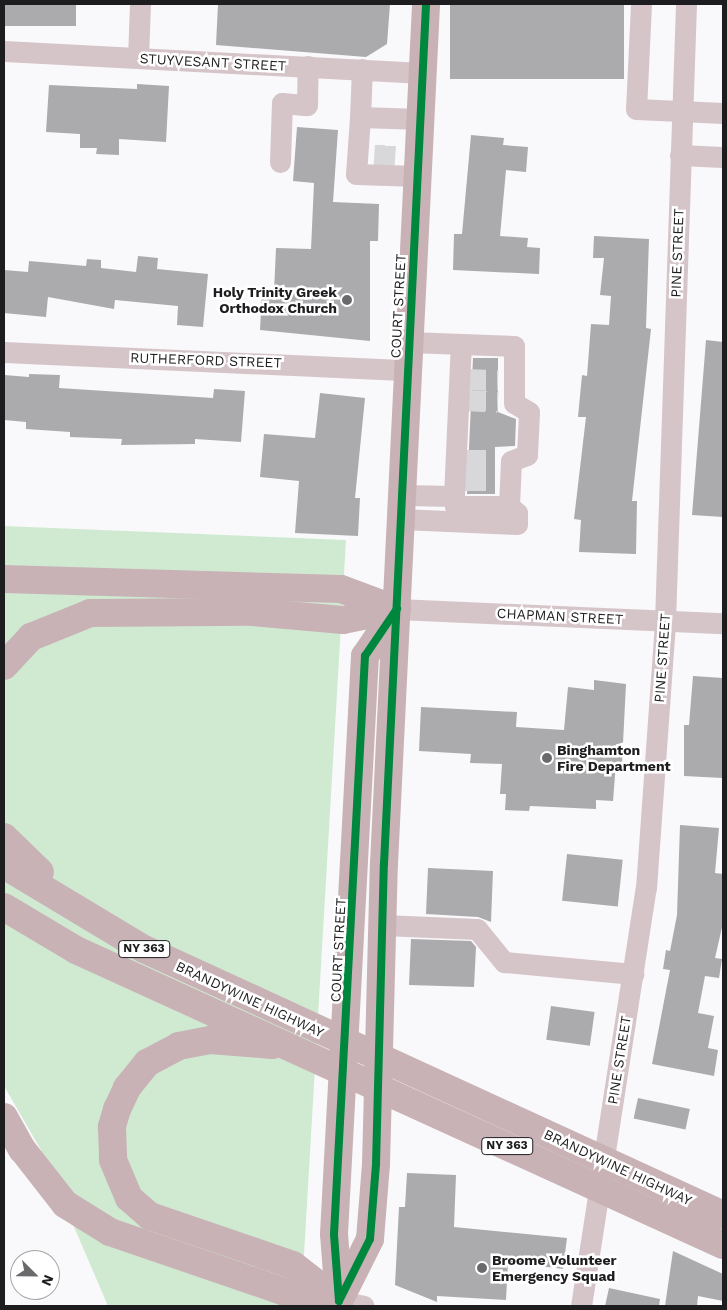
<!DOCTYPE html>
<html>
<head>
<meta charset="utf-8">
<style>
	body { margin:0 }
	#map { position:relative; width:727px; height:1310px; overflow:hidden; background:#f9f9fc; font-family:"Work Sans",sans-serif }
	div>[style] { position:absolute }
	.green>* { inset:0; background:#d0ead2 }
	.building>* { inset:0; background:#abaaac; transform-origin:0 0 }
	.minor-tunnel>* { height:21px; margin-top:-10.5px; transform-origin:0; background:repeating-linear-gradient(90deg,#d8d8db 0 21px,transparent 0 32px) }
	.minor>* { height:21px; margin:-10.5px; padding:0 10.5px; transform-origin:10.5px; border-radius:10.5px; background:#d6c5c8 }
	.major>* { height:28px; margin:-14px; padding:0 14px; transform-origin:14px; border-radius:14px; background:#c9b2b6 }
	.cycleway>* { height:8px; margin:-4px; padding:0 4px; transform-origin:4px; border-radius:4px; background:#00873e }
	.dots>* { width:14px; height:14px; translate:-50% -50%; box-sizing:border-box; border:2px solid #fff; border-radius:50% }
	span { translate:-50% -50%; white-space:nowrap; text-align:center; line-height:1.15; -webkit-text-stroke:5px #fff; paint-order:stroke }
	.shield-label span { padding:1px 4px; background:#fff; border:1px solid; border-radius:4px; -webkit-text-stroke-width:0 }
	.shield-label { font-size:12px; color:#1d1c1e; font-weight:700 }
	.street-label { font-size:14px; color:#1d1c1e }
	.poi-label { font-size:14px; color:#1d1c1e; font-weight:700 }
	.right { translate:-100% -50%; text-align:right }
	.left { translate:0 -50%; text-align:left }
	.frame { position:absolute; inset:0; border:5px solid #1d1c1e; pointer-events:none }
	.north { position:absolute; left:10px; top:1250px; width:50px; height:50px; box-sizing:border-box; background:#fff; border:1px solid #a5a4a5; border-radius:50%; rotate:113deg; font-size:14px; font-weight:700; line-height:20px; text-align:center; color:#1d1c1e }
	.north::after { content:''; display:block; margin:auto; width:18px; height:22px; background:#6a696c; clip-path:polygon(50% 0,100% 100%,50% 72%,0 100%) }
</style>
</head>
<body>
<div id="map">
	<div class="green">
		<i style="clip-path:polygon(4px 526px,346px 540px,301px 1306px,108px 1306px,41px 1150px,4px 1086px)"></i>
	</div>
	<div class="building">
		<i style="left:5px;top:4px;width:71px;height:22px"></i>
		<i style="clip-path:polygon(218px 4px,390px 4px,387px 44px,366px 57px,216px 45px)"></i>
		<i style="left:450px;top:4px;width:174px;height:75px"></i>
		<i style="clip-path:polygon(137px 84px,169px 86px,166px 142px,119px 139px,119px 155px,96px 154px,97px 148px,80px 148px,80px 134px,46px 132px,49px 85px,137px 89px)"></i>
		<i style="clip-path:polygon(297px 127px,338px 130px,333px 202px,379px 204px,378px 241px,370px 241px,370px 341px,260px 330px,262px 292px,274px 292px,276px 248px,311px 249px,314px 183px,293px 181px)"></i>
		<i style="clip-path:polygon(471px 135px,504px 138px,503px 145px,528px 147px,526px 172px,506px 170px,500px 236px,528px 238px,527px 247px,540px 248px,539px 274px,453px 270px,454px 234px,462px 234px)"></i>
		<i style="clip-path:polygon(594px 236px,649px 239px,646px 328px,651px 329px,632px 501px,637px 501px,636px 554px,579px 552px,581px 520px,574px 519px,586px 417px,578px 417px,582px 375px,587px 376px,591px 324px,609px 325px,611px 296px,600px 295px,604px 258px,593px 258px)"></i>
		<i style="clip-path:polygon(138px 256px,158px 258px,157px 269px,208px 274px,203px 327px,177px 325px,178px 306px,115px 300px,114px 309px,48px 297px,46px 317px,4px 313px,4px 270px,28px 272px,29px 261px,86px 266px,87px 259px,101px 260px,101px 268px,136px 272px)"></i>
		<i style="clip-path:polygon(706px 340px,723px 342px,723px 517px,692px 515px)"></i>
		<i style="clip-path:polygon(473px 358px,498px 358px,498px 412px,516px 419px,515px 446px,495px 447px,495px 494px,467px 494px)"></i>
		<i style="clip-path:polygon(29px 374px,60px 375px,59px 388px,213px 398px,214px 389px,245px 391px,241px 442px,195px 439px,195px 444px,121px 445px,122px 439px,70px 437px,70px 432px,26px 429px,26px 422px,4px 420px,4px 375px,29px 377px)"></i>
		<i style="clip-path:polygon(320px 393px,365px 398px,355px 498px,360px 498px,358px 536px,295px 533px,299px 481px,260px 477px,264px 434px,315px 438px)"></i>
		<i style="clip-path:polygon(693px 676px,723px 678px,723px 778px,684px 776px,684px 725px,689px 725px)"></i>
		<i style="clip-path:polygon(594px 680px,626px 684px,622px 763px,616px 763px,613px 801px,596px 800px,596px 809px,530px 806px,529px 811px,505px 810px,506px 794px,500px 794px,502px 764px,470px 763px,471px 754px,419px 751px,421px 707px,517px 712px,516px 727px,564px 730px,568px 687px,594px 690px)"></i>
		<i style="clip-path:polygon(680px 825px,719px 828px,715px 873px,723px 874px,723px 923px,715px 958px,722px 959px,719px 978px,705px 976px,698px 1013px,714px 1016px,708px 1048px,718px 1050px,714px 1076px,652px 1064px,670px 970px,663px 969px,666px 950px,670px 951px,677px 915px)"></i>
		<i style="left:567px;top:854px;width:56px;height:47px;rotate:6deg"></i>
		<i style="clip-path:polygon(428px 868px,493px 871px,491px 922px,478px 917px,426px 914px)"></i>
		<i style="clip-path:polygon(411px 939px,471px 941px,476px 947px,474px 987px,409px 985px)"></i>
		<i style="left:551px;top:1006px;width:44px;height:34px;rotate:8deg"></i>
		<i style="left:638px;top:1098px;width:53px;height:21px;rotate:12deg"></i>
		<i style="clip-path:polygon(407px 1173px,456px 1175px,454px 1227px,567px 1238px,563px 1269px,508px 1262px,506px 1300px,437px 1296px,437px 1302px,395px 1285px,399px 1207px,405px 1207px)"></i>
		<i style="clip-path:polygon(673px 1251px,723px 1274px,723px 1301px,698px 1296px,697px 1306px,665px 1306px)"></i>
		<i style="clip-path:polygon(609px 1288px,660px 1299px,659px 1306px,605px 1306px)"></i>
	</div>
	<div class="minor-tunnel">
		<i style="left:384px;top:166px;width:31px;rotate:-86deg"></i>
		<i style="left:465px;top:379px;width:33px;rotate:2deg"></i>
		<i style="left:465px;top:400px;width:33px;rotate:3deg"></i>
		<i style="left:465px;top:460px;width:30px"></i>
		<i style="left:465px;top:480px;width:30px"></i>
	</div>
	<div class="minor">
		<i style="left:641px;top:4px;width:105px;rotate:92.7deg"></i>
		<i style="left:636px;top:109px;width:87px;rotate:2.6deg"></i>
		<i style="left:4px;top:51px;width:419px;rotate:3deg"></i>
		<i style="left:138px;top:58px;width:54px;rotate:-87.9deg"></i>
		<i style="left:362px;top:69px;width:48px;rotate:92.4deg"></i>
		<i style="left:360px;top:117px;width:60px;rotate:1.9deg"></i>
		<i style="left:360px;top:117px;width:57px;rotate:94deg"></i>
		<i style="left:356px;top:174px;width:61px;rotate:1.9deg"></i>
		<i style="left:680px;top:155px;width:43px;rotate:2.7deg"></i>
		<i style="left:280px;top:162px;width:59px;rotate:-88.1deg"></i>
		<i style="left:282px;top:103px;width:25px;rotate:5deg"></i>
		<i style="left:307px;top:105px;width:39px;rotate:-89deg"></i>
		<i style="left:4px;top:352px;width:404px;rotate:2.6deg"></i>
		<i style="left:402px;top:495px;width:52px;rotate:1.1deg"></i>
		<i style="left:454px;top:496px;width:10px;rotate:84deg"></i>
		<i style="left:455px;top:506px;width:54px"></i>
		<i style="left:509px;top:506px;width:45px;rotate:-87.5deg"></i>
		<i style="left:511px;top:461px;width:17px;rotate:-21deg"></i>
		<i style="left:527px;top:455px;width:43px;rotate:-87.3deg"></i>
		<i style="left:529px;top:412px;width:17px;rotate:-149deg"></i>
		<i style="left:514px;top:403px;width:57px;rotate:-90deg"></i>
		<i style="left:514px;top:346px;width:105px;rotate:-177.8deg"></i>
		<i style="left:454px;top:496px;width:152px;rotate:-87.4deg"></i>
		<i style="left:401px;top:519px;width:116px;rotate:2.5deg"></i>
		<i style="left:517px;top:524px;width:11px;rotate:-90deg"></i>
		<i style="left:517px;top:513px;width:11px;rotate:-139deg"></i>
		<i style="left:397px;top:609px;width:326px;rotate:2.5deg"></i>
		<i style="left:383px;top:925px;width:94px;rotate:2.4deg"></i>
		<i style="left:477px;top:929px;width:43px;rotate:50.7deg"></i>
		<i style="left:504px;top:962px;width:130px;rotate:5.3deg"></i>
		<i style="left:339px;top:1301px;width:25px;rotate:11deg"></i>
		<i style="left:581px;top:1306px;width:423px;rotate:-81.2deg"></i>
		<i style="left:646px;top:888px;width:268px;rotate:-85.9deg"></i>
		<i style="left:665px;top:621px;width:617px;rotate:-88.05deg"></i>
	</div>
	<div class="major">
		<i style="left:4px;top:579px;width:337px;rotate:1.7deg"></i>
		<i style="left:341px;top:589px;width:58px;rotate:20.3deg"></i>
		<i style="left:4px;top:666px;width:40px;rotate:-47deg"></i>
		<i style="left:31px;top:637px;width:64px;rotate:-22.1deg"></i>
		<i style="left:90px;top:613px;width:163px;rotate:-0.4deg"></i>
		<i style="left:253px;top:612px;width:90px;rotate:5.1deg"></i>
		<i style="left:343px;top:620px;width:55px;rotate:-11.5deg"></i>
		<i style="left:4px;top:837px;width:50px;rotate:44.2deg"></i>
		<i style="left:4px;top:865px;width:163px;rotate:31deg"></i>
		<i style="left:144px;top:949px;width:637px;rotate:24.67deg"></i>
		<i style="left:4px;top:907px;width:84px;rotate:30.8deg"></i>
		<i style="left:76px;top:950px;width:711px;rotate:24.51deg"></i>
		<i style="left:272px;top:1045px;width:62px;rotate:-175.4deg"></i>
		<i style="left:210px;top:1040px;width:32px;rotate:169deg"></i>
		<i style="left:179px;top:1046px;width:36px;rotate:152deg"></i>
		<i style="left:147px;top:1063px;width:32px;rotate:129deg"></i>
		<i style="left:127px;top:1088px;width:23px;rotate:115deg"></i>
		<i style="left:117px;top:1109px;width:19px;rotate:106deg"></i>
		<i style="left:112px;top:1127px;width:33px;rotate:88deg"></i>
		<i style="left:113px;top:1160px;width:41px;rotate:67.2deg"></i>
		<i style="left:129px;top:1198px;width:28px;rotate:41deg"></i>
		<i style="left:150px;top:1216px;width:151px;rotate:18.9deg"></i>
		<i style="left:293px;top:1265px;width:58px;rotate:38deg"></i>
		<i style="left:4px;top:1117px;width:37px;rotate:61deg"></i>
		<i style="left:22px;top:1149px;width:70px;rotate:52deg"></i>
		<i style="left:65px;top:1204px;width:53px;rotate:31.9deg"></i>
		<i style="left:110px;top:1232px;width:185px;rotate:18.9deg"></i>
		<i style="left:285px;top:1292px;width:52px;rotate:8.9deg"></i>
		<i style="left:339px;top:1299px;width:65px;rotate:-94.4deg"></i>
		<i style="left:334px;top:1234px;width:579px;rotate:-86.93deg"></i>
		<i style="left:365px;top:656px;width:57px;rotate:-55.8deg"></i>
		<i style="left:339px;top:1301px;width:69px;rotate:-63.4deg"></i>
		<i style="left:370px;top:1239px;width:75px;rotate:-85.4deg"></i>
		<i style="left:376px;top:1164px;width:300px;rotate:-88.5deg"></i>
		<i style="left:384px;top:864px;width:861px;rotate:-87.2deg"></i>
	</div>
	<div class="cycleway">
		<i style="left:339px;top:1301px;width:69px;rotate:-63.4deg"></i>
		<i style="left:370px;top:1239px;width:75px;rotate:-85.4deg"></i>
		<i style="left:376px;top:1164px;width:300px;rotate:-88.5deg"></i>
		<i style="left:384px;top:864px;width:861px;rotate:-87.2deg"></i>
		<i style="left:339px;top:1301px;width:67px;rotate:-94.3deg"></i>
		<i style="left:334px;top:1234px;width:579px;rotate:-86.93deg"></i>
		<i style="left:365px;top:656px;width:57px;rotate:-55.8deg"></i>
	</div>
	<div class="dots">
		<i style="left:347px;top:300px;background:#6a696c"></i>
		<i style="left:547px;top:758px;background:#6a696c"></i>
		<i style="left:482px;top:1268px;background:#6a696c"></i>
	</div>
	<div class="shield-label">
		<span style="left:144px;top:949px">NY 363</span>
		<span style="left:507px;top:1146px">NY 363</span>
	</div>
	<div class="street-label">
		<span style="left:213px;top:62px;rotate:3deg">STUYVESANT STREET</span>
		<span style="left:677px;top:253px;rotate:-88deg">PINE STREET</span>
		<span style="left:398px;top:306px;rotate:-87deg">COURT STREET</span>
		<span style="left:206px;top:360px;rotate:2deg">RUTHERFORD STREET</span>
		<span style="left:560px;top:616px;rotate:3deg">CHAPMAN STREET</span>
		<span style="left:662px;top:658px;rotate:-86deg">PINE STREET</span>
		<span style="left:338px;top:950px;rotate:-87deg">COURT STREET</span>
		<span style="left:250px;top:999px;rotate:25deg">BRANDYWINE HIGHWAY</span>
		<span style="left:619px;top:1060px;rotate:-81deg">PINE STREET</span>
		<span style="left:618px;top:1167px;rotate:25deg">BRANDYWINE HIGHWAY</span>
	</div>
	<div class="poi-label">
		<span class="right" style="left:337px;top:300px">Holy Trinity Greek<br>Orthodox Church</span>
		<span class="left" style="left:557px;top:758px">Binghamton<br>Fire Department</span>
		<span class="left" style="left:492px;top:1268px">Broome Volunteer<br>Emergency Squad</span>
	</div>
	<div class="frame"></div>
	<div class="north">N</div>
</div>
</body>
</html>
